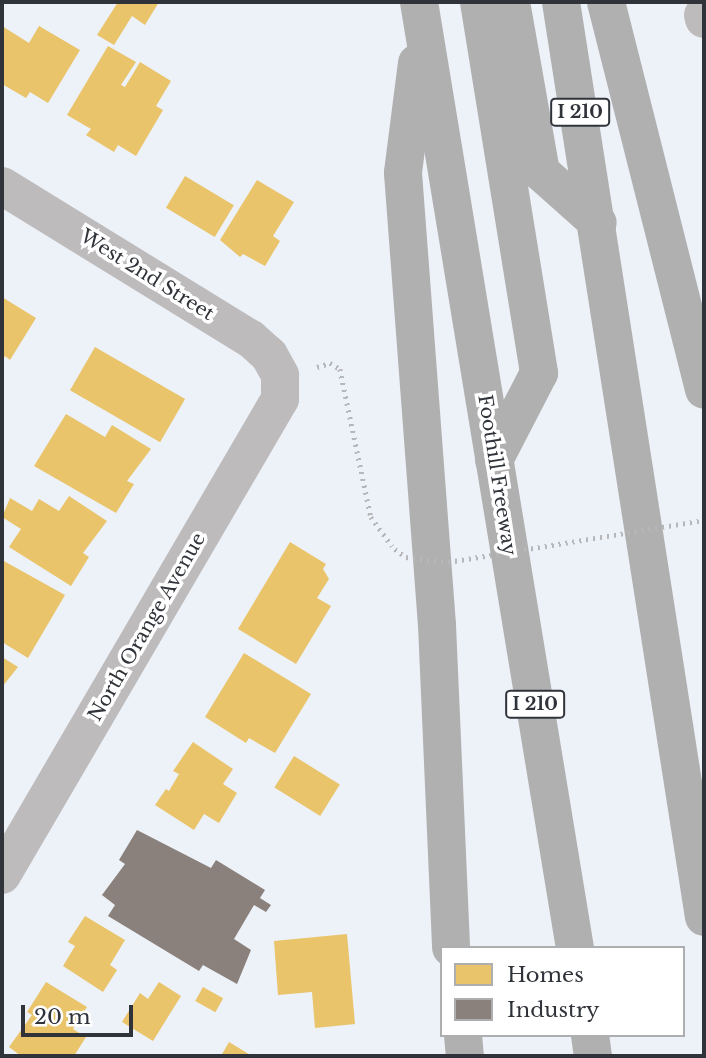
<!DOCTYPE html>
<html>
<head>
<meta charset="utf-8">
<style>
	body { margin:0 }
	#map { position:relative; width:706px; height:1058px; overflow:hidden; background:#edf1f8; font-family:"Libre Baskerville",serif }
	div>[style] { position:absolute }
	.homes>* { inset:0; background:#e9c46a; transform-origin:0 0 }
	.industry>* { inset:0; background:#8a817c }
	.path>* { height:4.5px; margin-top:-2.25px; transform-origin:0; background:repeating-linear-gradient(90deg,#b7b7b9 0 2px,transparent 0 7px) }
	.minor>* { height:38px; margin:-19px; padding:0 19px; transform-origin:19px; border-radius:19px; background:#bdbbbb }
	.highway>* { height:38px; margin:-19px; padding:0 19px; transform-origin:19px; border-radius:19px; background:#b1b0b0 }
	.path-bridge>* { height:4.5px; margin-top:-2.25px; transform-origin:0; background:repeating-linear-gradient(90deg,#b7b7b9 0 2px,transparent 0 7px) }
	span { translate:-50% -50%; white-space:nowrap; text-align:center; line-height:1.15; -webkit-text-stroke:7px #fff; paint-order:stroke }
	.shield-label span { padding:2px 5px; background:#fff; border:2px solid; border-radius:5px; -webkit-text-stroke-width:0 }
	.shield-label { font-size:18px; color:#30343a; font-weight:700 }
	.street-label { font-size:19px; color:#30343a }
	.frame { position:absolute; inset:0; border:4px solid #30343a; pointer-events:none }
	.legend { position:absolute; left:440px; top:946px; width:245px; height:91px; box-sizing:border-box; background:#fff; border:2px solid #acaeb0; margin:0; padding:9px 12px; list-style:none; font-size:21px; color:#30343a }
	.legend li { display:flex; align-items:center; gap:14px; height:35px }
	.legend b { width:35px; border:2px solid #acaeb0 }
	.scale { position:absolute; left:21px; top:1005px; width:112px; height:32px; box-sizing:border-box; border:4px solid #30343a; border-top:0; padding-left:9px; font-size:21px; line-height:24px; white-space:nowrap; color:#30343a; -webkit-text-stroke:5px #fff; paint-order:stroke }
</style>
</head>
<body>
<div id="map">
	<div class="homes">
		<i style="clip-path:polygon(118px 2px,159px 2px,145px 25px,132px 16px,114px 45px,97px 35px)"></i>
		<i style="clip-path:polygon(2px 26px,29px 43px,39px 26px,80px 50px,48px 103px,30px 92px,26px 98px,2px 84px)"></i>
		<i style="clip-path:polygon(108px 46px,136px 62px,121px 85px,125px 87px,140px 62px,171px 81px,156px 106px,163px 110px,136px 156px,118px 145px,114px 152px,86px 135px,91px 129px,67px 115px)"></i>
		<i style="left:185px;top:176px;width:57px;height:37px;rotate:31deg"></i>
		<i style="clip-path:polygon(257px 180px,294px 202px,273px 236px,280px 241px,265px 266px,243px 254px,240px 257px,220px 240px)"></i>
		<i style="clip-path:polygon(2px 297px,36px 318px,10px 360px,5px 356px,2px 361px)"></i>
		<i style="left:95px;top:347px;width:104px;height:50px;rotate:30deg"></i>
		<i style="clip-path:polygon(66px 414px,105px 437px,112px 425px,151px 449px,127px 481px,134px 484px,116px 513px,34px 466px)"></i>
		<i style="clip-path:polygon(69px 496px,107px 521px,83px 553px,89px 557px,71px 586px,9px 547px,21px 529px,2px 517px,10px 498px,32px 511px,39px 499px,59px 511px)"></i>
		<i style="clip-path:polygon(290px 542px,326px 564px,323px 569px,329px 579px,317px 598px,331px 606px,296px 664px,238px 629px)"></i>
		<i style="clip-path:polygon(2px 560px,65px 595px,28px 658px,2px 642px)"></i>
		<i style="clip-path:polygon(244px 653px,311px 694px,275px 753px,249px 738px,246px 743px,205px 717px)"></i>
		<i style="clip-path:polygon(2px 657px,18px 667px,2px 687px)"></i>
		<i style="clip-path:polygon(193px 742px,233px 769px,223px 784px,237px 793px,219px 823px,204px 814px,194px 830px,155px 805px,166px 789px,169px 791px,179px 774px,173px 771px)"></i>
		<i style="left:294px;top:756px;width:54px;height:37px;rotate:32deg"></i>
		<i style="clip-path:polygon(85px 916px,125px 940px,110px 965px,117px 970px,103px 992px,63px 966px,75px 946px,68px 942px)"></i>
		<i style="clip-path:polygon(347px 934px,355px 1024px,315px 1028px,312px 992px,278px 995px,274px 941px)"></i>
		<i style="clip-path:polygon(46px 982px,87px 1007px,73px 1029px,86px 1037px,74px 1056px,21px 1056px,9px 1047px,32px 1015px,27px 1012px)"></i>
		<i style="clip-path:polygon(159px 982px,181px 996px,153px 1041px,122px 1022px,140px 993px,148px 999px)"></i>
		<i style="left:203px;top:987px;width:23px;height:16px;rotate:29deg"></i>
		<i style="clip-path:polygon(229px 1042px,252px 1056px,221px 1056px)"></i>
	</div>
	<div class="industry">
		<i style="clip-path:polygon(137px 830px,211px 868px,216px 860px,265px 890px,260px 898px,271px 905px,266px 912px,254px 905px,234px 939px,251px 950px,237px 984px,203px 965px,199px 971px,108px 916px,115px 905px,102px 895px,125px 864px,119px 860px)"></i>
	</div>
	<div class="path">
		<i style="left:317px;top:367px;width:14px;rotate:-17deg"></i>
		<i style="left:330px;top:363px;width:12px;rotate:31deg"></i>
		<i style="left:340px;top:369px;width:151px;rotate:78.2deg"></i>
		<i style="left:371px;top:517px;width:36px;rotate:54deg"></i>
	</div>
	<div class="minor">
		<i style="left:703px;top:15px;width:4px;rotate:76deg"></i>
		<i style="left:2px;top:186px;width:292px;rotate:31.6deg"></i>
		<i style="left:251px;top:339px;width:24px;rotate:42deg"></i>
		<i style="left:269px;top:355px;width:23px;rotate:61deg"></i>
		<i style="left:280px;top:375px;width:24px;rotate:90deg"></i>
		<i style="left:280px;top:399px;width:551px;rotate:120.29deg"></i>
	</div>
	<div class="highway">
		<i style="left:419px;top:2px;width:959px;rotate:80.64deg"></i>
		<i style="left:479px;top:2px;width:376px;rotate:80.8deg"></i>
		<i style="left:539px;top:373px;width:98px;rotate:117.3deg"></i>
		<i style="left:511px;top:2px;width:173px;rotate:80deg"></i>
		<i style="left:541px;top:172px;width:76px;rotate:41.8deg"></i>
		<i style="left:561px;top:2px;width:926px;rotate:81.12deg"></i>
		<i style="left:606px;top:2px;width:400px;rotate:75.8deg"></i>
		<i style="left:417px;top:63px;width:111px;rotate:97.3deg"></i>
		<i style="left:403px;top:173px;width:453px;rotate:85.7deg"></i>
		<i style="left:437px;top:625px;width:323px;rotate:87.5deg"></i>
		<i style="left:463px;top:1035px;width:21px;rotate:85deg"></i>
		<i style="left:590px;top:1035px;width:21px;rotate:82deg"></i>
	</div>
	<div class="path-bridge">
		<i style="left:395px;top:549px;width:14px;rotate:36deg"></i>
		<i style="left:406px;top:557px;width:42px;rotate:6.8deg"></i>
		<i style="left:448px;top:562px;width:259px;rotate:-9.3deg"></i>
	</div>
	<div class="shield-label">
		<span style="left:580px;top:112px">I 210</span>
		<span style="left:535px;top:704px">I 210</span>
	</div>
	<div class="street-label">
		<span style="left:147px;top:275px;rotate:32deg">West 2nd Street</span>
		<span style="left:497px;top:475px;rotate:81deg">Foothill Freeway</span>
		<span style="left:147px;top:627px;rotate:-60deg">North Orange Avenue</span>
	</div>
	<div class="frame"></div>
	<ul class="legend">
	<li><b style="height:19px;background:#e9c46a"></b>Homes</li>
	<li><b style="height:19px;background:#8a817c"></b>Industry</li>
	</ul>
	<div class="scale">20 m</div>
</div>
</body>
</html>
